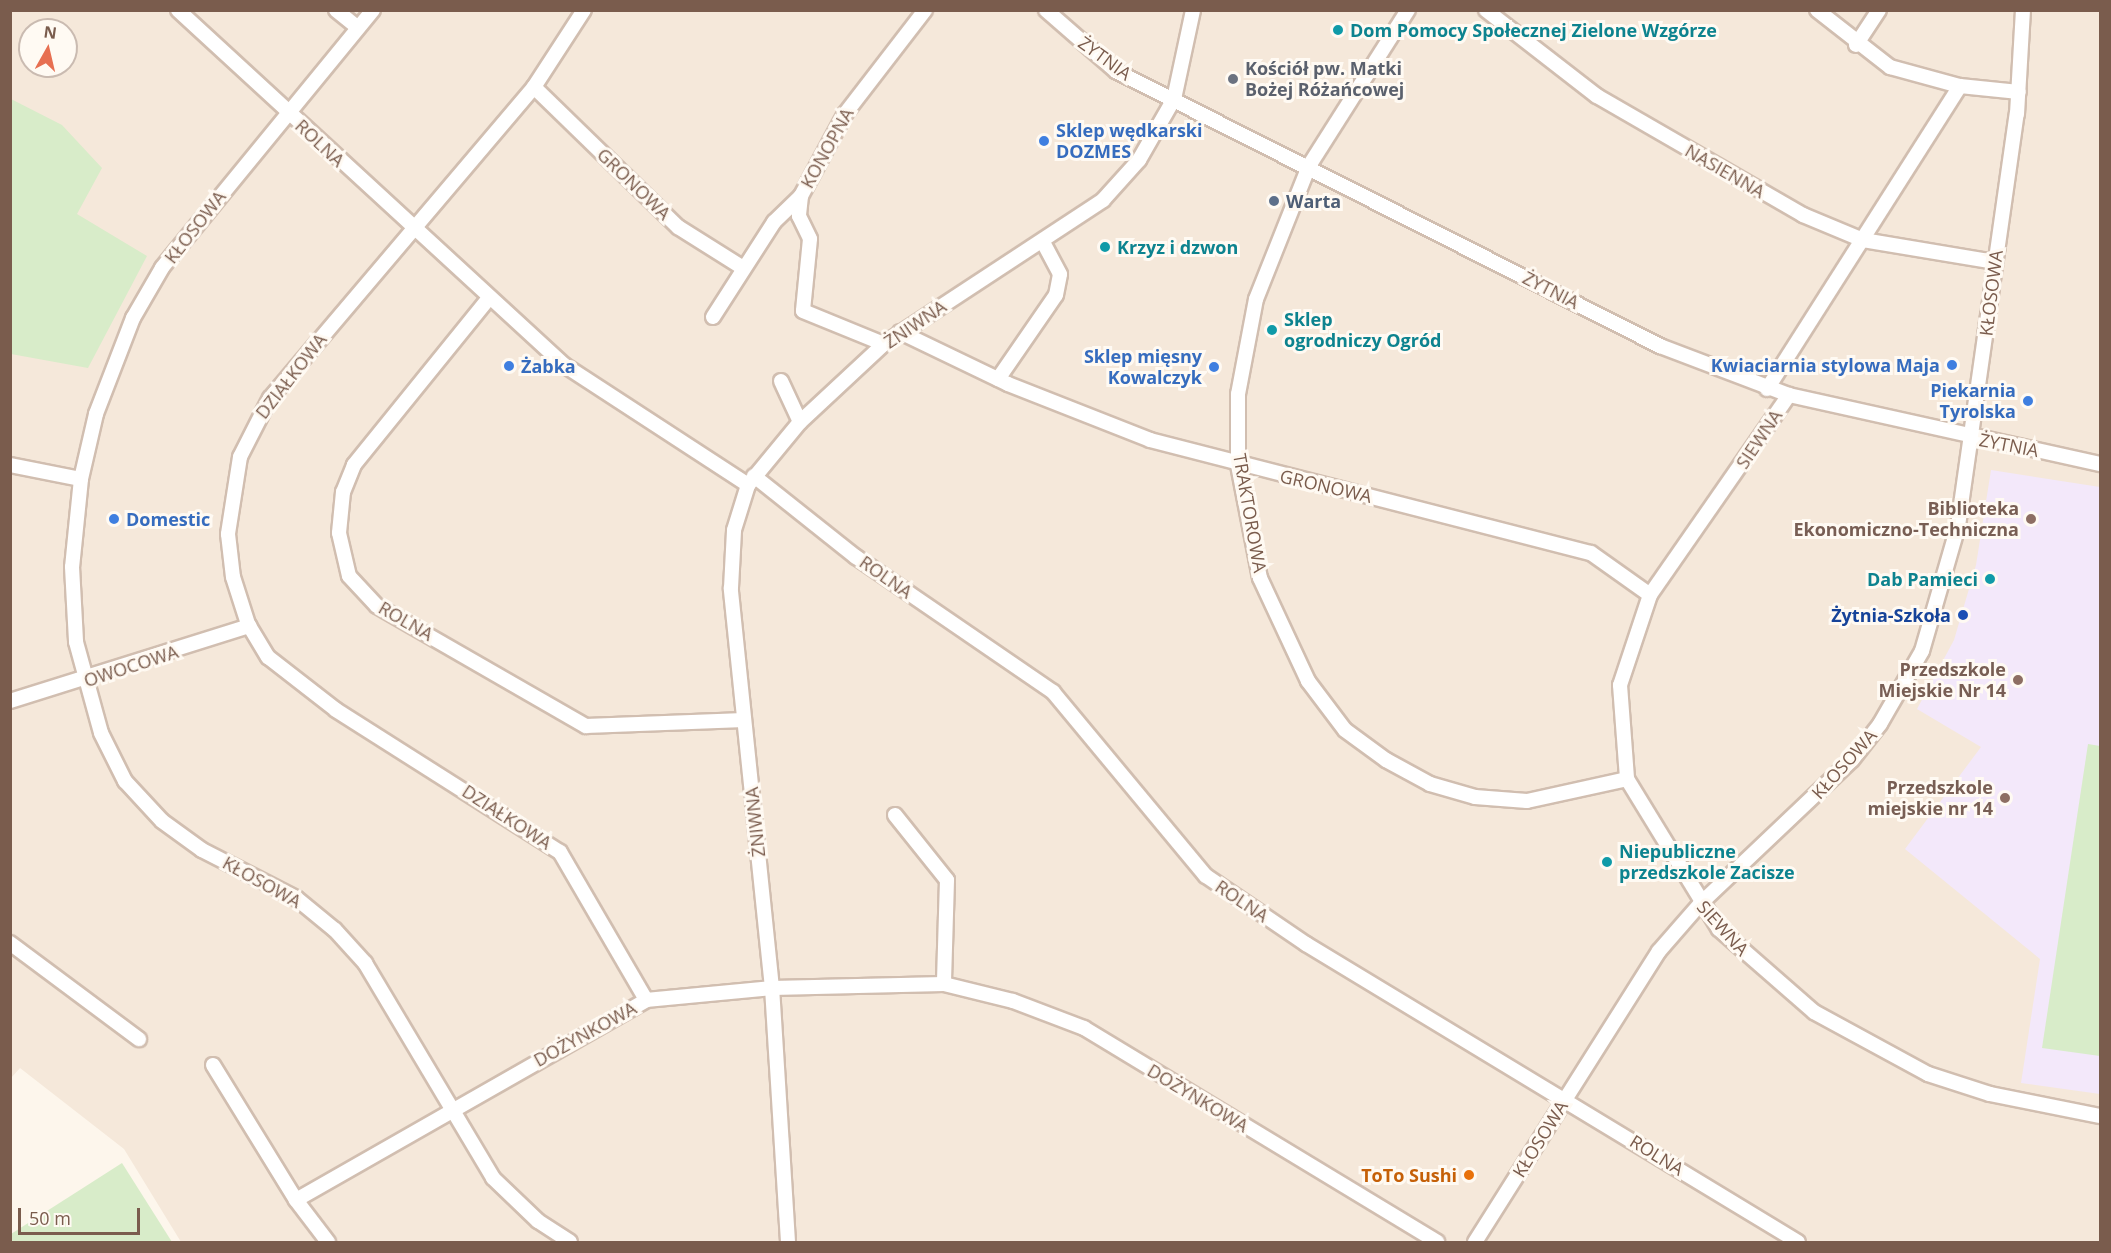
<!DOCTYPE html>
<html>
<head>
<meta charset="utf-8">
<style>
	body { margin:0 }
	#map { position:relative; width:2111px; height:1253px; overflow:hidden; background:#fdf6ec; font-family:"Open Sans",sans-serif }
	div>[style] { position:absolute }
	.residential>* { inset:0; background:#f5e8da }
	.education>* { inset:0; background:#f3e8fa }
	.green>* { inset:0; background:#d8ecc9 }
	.roads { filter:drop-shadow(2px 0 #d1beb0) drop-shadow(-2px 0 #d1beb0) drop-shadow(0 2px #d1beb0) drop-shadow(0 -2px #d1beb0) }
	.street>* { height:14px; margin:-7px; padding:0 7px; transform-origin:7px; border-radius:7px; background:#fff }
	.dots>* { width:16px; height:16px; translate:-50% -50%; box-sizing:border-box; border:3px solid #fffaf3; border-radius:50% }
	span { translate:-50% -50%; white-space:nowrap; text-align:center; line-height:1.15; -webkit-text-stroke:6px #fffaf3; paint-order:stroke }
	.culture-label { font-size:18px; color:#0d838f; font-weight:700 }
	.left { translate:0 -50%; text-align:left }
	.right { translate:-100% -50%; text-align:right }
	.street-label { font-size:18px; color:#7a5c4d }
	.worship-label { font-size:18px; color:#5b616d; font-weight:700 }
	.shop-label { font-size:18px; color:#366cbe; font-weight:700 }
	.service-label { font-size:18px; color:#4e5e75; font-weight:700 }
	.education-label { font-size:18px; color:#785e54; font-weight:700 }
	.transit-label { font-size:18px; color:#164399; font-weight:700 }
	.food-label { font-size:18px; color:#c56008; font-weight:700 }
	.frame { position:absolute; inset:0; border:12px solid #7a5c4d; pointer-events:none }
	.north { position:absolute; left:18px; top:18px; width:60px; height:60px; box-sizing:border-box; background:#fffaf3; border:2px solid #cabbb1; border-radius:50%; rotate:8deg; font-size:16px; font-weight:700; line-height:24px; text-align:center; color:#7a5c4d }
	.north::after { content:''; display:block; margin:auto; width:21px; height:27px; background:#e76f51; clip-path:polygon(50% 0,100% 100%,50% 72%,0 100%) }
	.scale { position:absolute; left:18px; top:1208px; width:122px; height:27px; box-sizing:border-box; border:3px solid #7a5c4d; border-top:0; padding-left:8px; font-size:18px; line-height:21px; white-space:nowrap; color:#7a5c4d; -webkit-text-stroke:4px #fffaf3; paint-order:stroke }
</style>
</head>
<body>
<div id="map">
	<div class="residential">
		<i style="clip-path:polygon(evenodd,11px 11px,2100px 11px,2100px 1242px,181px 1242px,124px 1149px,20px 1068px,11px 1078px,11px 11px,30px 30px,66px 30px,66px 66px,30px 66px,30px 30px)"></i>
	</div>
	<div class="education">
		<i style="clip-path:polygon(1991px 470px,2100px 487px,2100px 1094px,2021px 1083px,2040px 959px,1905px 849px,1981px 747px,1917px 709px,1954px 640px,1976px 565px)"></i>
	</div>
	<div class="green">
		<i style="clip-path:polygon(11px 99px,62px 125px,102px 168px,77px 214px,147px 256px,88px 368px,11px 354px)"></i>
		<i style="clip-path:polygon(2088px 744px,2100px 746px,2100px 1056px,2042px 1048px)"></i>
		<i style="clip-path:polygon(122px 1163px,172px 1242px,11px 1242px,11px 1234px)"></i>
	</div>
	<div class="roads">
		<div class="street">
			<i style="left:178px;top:10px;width:524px;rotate:42.6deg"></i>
			<i style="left:564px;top:365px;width:220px;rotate:33.1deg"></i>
			<i style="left:336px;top:10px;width:28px;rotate:39deg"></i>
			<i style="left:373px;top:10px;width:333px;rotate:129.3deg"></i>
			<i style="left:162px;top:268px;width:58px;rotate:120.1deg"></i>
			<i style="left:133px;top:318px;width:103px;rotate:111.1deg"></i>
			<i style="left:96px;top:414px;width:67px;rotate:103deg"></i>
			<i style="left:81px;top:479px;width:88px;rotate:95.8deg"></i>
			<i style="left:72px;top:567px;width:75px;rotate:86.9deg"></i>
			<i style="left:76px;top:642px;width:94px;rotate:74.6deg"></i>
			<i style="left:101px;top:733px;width:54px;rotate:63.4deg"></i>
			<i style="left:125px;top:781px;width:54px;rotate:47.2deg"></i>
			<i style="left:162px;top:821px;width:49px;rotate:35.9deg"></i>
			<i style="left:202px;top:850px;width:106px;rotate:27.1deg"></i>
			<i style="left:296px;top:898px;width:50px;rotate:39.4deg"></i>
			<i style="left:335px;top:930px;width:45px;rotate:47.7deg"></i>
			<i style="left:365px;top:963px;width:250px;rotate:59.2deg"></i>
			<i style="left:493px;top:1178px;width:62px;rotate:43.7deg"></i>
			<i style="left:538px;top:1221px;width:38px;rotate:33deg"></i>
			<i style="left:584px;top:10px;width:92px;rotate:123deg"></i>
			<i style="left:534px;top:87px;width:408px;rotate:130.3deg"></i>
			<i style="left:270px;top:398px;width:66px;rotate:117deg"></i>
			<i style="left:240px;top:457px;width:78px;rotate:98.9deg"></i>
			<i style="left:228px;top:534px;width:43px;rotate:83.4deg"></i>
			<i style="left:233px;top:577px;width:49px;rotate:72.3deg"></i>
			<i style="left:248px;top:624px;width:39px;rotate:59deg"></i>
			<i style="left:268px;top:657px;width:86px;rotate:37.9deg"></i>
			<i style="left:336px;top:710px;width:265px;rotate:32.4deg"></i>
			<i style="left:560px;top:852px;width:171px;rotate:59.8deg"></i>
			<i style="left:1046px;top:10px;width:93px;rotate:41.1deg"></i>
			<i style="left:1116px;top:71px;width:610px;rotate:26.82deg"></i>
			<i style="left:1660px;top:346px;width:138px;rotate:20.8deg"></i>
			<i style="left:1789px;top:395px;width:319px;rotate:12.5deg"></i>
			<i style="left:1408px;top:10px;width:185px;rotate:122.4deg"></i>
			<i style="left:1309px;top:166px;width:143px;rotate:111.7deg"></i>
			<i style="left:1256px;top:299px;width:97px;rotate:100.7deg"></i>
			<i style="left:1238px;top:394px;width:71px;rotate:90deg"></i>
			<i style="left:1238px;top:465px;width:115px;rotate:79deg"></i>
			<i style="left:1260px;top:578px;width:114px;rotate:65deg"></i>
			<i style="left:1308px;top:681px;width:61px;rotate:52.9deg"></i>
			<i style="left:1345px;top:730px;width:51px;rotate:36.2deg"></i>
			<i style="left:1386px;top:760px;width:50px;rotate:28.6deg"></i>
			<i style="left:1430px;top:784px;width:47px;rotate:16.1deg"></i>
			<i style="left:1475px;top:797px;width:52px;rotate:4.4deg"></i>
			<i style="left:1527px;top:801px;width:102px;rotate:-12.4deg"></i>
			<i style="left:1486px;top:10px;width:140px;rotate:37.8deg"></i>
			<i style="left:1597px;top:96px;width:238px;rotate:30deg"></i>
			<i style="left:1803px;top:215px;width:65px;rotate:22.6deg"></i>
			<i style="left:1863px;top:240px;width:133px;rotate:9.5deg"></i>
			<i style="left:1817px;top:10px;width:93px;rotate:38deg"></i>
			<i style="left:1890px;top:67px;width:73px;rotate:15.2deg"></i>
			<i style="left:1960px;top:86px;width:59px;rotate:5.8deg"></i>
			<i style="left:1856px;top:45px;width:42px;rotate:-56.7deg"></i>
			<i style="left:534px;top:87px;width:201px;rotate:44.2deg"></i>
			<i style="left:678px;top:227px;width:77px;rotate:32.2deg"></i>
			<i style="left:801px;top:196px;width:20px;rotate:96deg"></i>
			<i style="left:799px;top:216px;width:25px;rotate:64deg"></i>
			<i style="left:810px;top:239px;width:72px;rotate:95.6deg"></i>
			<i style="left:803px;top:311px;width:87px;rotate:22.2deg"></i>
			<i style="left:489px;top:298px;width:215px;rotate:129deg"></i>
			<i style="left:354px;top:465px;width:29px;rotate:112deg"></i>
			<i style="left:343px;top:492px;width:41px;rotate:95.6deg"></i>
			<i style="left:339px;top:533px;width:44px;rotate:76.9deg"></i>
			<i style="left:349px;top:576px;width:41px;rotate:47deg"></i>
			<i style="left:377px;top:606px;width:241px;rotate:29.9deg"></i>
			<i style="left:586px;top:726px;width:158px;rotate:-2.2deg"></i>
			<i style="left:713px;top:317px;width:113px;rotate:-57.3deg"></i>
			<i style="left:774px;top:222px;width:37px;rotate:-44deg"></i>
			<i style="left:801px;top:196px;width:93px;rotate:-61.8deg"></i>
			<i style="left:845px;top:114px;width:131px;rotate:-52.4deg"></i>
			<i style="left:900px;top:332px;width:120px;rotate:25.7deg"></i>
			<i style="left:1008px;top:384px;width:153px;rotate:21.5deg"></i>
			<i style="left:1150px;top:440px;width:455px;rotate:14.4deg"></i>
			<i style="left:1591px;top:553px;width:72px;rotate:35.4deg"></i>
			<i style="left:998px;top:379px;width:102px;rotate:-55.4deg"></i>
			<i style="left:1056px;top:295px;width:21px;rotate:-79deg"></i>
			<i style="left:1060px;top:274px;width:36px;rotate:-118deg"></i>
			<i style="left:781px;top:381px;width:45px;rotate:65.1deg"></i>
			<i style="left:1767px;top:389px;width:359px;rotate:-57.5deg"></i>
			<i style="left:1789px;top:395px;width:244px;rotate:124.8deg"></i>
			<i style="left:1650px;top:595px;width:95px;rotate:108.4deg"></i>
			<i style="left:1620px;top:685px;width:94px;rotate:85.7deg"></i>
			<i style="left:1627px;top:779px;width:176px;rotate:58.5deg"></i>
			<i style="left:1719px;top:929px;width:126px;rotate:41.1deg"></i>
			<i style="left:1814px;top:1012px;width:130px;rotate:28.5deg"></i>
			<i style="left:1928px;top:1074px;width:65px;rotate:17.9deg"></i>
			<i style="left:1990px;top:1094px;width:112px;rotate:11.3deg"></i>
			<i style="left:10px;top:465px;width:72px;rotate:11.2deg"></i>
			<i style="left:754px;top:476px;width:130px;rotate:38.5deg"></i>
			<i style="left:856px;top:557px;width:239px;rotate:34.4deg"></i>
			<i style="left:1053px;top:692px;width:239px;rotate:50.3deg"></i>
			<i style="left:1206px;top:876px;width:121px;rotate:34.2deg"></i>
			<i style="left:1306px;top:944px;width:575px;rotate:31.2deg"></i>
			<i style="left:10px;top:701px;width:251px;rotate:-17.4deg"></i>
			<i style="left:895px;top:815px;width:83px;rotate:51.3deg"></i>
			<i style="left:947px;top:880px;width:104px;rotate:91.7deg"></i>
			<i style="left:10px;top:943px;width:161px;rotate:36.7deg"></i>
			<i style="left:213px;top:1065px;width:158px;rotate:58.4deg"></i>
			<i style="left:296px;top:1200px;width:403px;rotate:-29.7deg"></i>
			<i style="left:646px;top:1000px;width:127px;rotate:-5.4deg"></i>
			<i style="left:772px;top:988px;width:172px;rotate:-1.3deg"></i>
			<i style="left:944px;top:984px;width:71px;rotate:13.8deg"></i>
			<i style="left:1013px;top:1001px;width:76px;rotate:20.8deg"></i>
			<i style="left:1084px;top:1028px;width:413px;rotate:31.2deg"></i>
			<i style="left:296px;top:1200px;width:53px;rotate:52.7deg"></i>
			<i style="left:788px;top:1242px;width:255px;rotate:-93.6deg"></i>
			<i style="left:772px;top:988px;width:402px;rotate:-95.9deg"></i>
			<i style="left:731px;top:588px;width:58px;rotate:-87deg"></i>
			<i style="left:734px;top:530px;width:47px;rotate:-72.7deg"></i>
			<i style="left:748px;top:485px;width:82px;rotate:-50.5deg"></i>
			<i style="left:800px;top:422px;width:115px;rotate:-42.9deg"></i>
			<i style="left:884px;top:344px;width:262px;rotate:-33.3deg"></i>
			<i style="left:1103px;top:200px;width:54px;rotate:-48deg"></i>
			<i style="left:1139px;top:160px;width:70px;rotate:-60.2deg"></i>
			<i style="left:1174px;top:99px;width:91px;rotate:-77.9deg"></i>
			<i style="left:1475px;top:1242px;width:344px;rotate:-57.7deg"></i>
			<i style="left:1659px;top:951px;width:62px;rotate:-48.9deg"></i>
			<i style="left:1700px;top:904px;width:209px;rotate:-43.5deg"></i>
			<i style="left:1852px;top:760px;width:46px;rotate:-52.1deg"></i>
			<i style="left:1880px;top:724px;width:84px;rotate:-60.1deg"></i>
			<i style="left:1922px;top:651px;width:130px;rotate:-73.9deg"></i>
			<i style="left:1958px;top:526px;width:416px;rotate:-81.9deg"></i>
			<i style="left:2017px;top:114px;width:104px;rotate:-86.7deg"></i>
		</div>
	</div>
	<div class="dots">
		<i style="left:1338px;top:30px;background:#0f9aa8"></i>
		<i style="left:1233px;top:79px;background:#6b7280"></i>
		<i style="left:1044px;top:141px;background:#3f7fe0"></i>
		<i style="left:1274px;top:201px;background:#5c6f8a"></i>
		<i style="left:1105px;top:247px;background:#0f9aa8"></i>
		<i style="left:1272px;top:330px;background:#0f9aa8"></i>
		<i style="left:1952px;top:365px;background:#3f7fe0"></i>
		<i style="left:509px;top:366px;background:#3f7fe0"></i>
		<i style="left:1214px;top:367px;background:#3f7fe0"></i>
		<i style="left:2028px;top:401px;background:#3f7fe0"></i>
		<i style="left:114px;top:519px;background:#3f7fe0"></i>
		<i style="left:2031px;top:519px;background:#8d6e63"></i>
		<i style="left:1990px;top:579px;background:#0f9aa8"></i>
		<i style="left:1963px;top:615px;background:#1a4fb4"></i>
		<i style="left:2018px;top:680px;background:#8d6e63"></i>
		<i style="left:2005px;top:798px;background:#8d6e63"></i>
		<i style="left:1607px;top:862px;background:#0f9aa8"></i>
		<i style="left:1469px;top:1175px;background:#e8710a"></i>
	</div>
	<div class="culture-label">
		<span class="left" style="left:1350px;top:30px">Dom Pomocy Społecznej Zielone Wzgórze</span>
		<span class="left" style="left:1117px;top:247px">Krzyz i dzwon</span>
		<span class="left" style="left:1284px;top:330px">Sklep<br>ogrodniczy Ogród</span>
		<span class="right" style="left:1978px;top:579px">Dab Pamieci</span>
		<span class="left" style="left:1619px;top:862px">Niepubliczne<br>przedszkole Zacisze</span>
	</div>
	<div class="street-label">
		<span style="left:1105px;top:58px;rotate:36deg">ŻYTNIA</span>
		<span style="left:320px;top:143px;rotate:43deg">ROLNA</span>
		<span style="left:827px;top:148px;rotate:-61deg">KONOPNA</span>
		<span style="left:1725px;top:171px;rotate:30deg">NASIENNA</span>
		<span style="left:634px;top:184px;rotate:44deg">GRONOWA</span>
		<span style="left:195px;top:227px;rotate:-52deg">KŁOSOWA</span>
		<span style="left:1551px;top:290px;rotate:27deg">ŻYTNIA</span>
		<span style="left:1991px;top:293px;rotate:-83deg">KŁOSOWA</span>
		<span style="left:915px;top:324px;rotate:-34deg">ŻNIWNA</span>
		<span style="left:291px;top:376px;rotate:-52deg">DZIAŁKOWA</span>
		<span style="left:1759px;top:439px;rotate:-56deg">SIEWNA</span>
		<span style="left:2009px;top:445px;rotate:11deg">ŻYTNIA</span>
		<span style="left:1326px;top:486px;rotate:13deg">GRONOWA</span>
		<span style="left:1250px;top:513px;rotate:80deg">TRAKTOROWA</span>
		<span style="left:886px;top:577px;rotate:35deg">ROLNA</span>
		<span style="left:406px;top:621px;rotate:30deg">ROLNA</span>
		<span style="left:131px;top:666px;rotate:-18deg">OWOCOWA</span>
		<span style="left:1844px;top:764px;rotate:-48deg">KŁOSOWA</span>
		<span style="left:507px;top:817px;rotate:33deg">DZIAŁKOWA</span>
		<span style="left:755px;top:822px;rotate:-96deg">ŻNIWNA</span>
		<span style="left:262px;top:882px;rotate:29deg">KŁOSOWA</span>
		<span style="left:1242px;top:901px;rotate:34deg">ROLNA</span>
		<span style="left:1723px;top:928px;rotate:48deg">SIEWNA</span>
		<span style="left:585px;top:1034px;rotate:-29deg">DOŻYNKOWA</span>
		<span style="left:1198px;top:1098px;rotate:31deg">DOŻYNKOWA</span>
		<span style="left:1540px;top:1139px;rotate:-58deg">KŁOSOWA</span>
		<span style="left:1657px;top:1155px;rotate:32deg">ROLNA</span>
	</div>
	<div class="worship-label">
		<span class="left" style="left:1245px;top:79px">Kościół pw. Matki<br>Bożej Różańcowej</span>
	</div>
	<div class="shop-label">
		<span class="left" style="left:1056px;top:141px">Sklep wędkarski<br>DOZMES</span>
		<span class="right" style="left:1202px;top:367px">Sklep mięsny<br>Kowalczyk</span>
		<span class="right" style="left:1940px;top:365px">Kwiaciarnia stylowa Maja</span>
		<span class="left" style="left:521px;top:366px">Żabka</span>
		<span class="right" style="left:2016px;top:401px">Piekarnia<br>Tyrolska</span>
		<span class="left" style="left:126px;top:519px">Domestic</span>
	</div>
	<div class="service-label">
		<span class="left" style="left:1286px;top:201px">Warta</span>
	</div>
	<div class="education-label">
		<span class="right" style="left:2019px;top:519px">Biblioteka<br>Ekonomiczno-Techniczna</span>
		<span class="right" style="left:2006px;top:680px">Przedszkole<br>Miejskie Nr 14</span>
		<span class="right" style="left:1993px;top:798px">Przedszkole<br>miejskie nr 14</span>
	</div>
	<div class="transit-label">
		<span class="right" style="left:1951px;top:615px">Żytnia-Szkoła</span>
	</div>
	<div class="food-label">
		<span class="right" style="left:1457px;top:1175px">ToTo Sushi</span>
	</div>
	<div class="frame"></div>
	<div class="north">N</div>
	<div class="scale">50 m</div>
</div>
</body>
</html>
